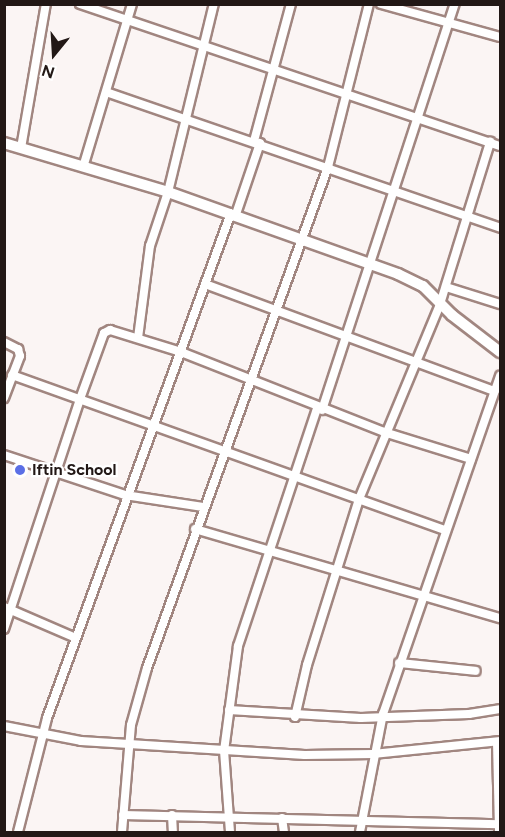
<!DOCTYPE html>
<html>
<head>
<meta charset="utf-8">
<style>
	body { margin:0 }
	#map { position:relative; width:505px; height:837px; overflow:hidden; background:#fbf5f4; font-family:Figtree,sans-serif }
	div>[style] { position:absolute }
	.roads { filter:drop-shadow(2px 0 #a18680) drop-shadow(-2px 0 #a18680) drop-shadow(0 2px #a18680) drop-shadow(0 -2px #a18680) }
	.minor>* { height:8px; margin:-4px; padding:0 4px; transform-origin:4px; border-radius:4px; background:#fff }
	.tertiary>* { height:10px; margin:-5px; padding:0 5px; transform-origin:5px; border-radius:5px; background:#fff }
	.dots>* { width:16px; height:16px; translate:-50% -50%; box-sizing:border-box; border:3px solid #fff; border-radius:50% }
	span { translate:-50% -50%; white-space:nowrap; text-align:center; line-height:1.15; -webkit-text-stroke:4.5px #fff; paint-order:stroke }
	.poi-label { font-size:16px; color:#221816; font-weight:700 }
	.left { translate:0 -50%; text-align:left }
	.frame { position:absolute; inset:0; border:6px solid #221816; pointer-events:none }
	.north { position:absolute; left:24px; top:24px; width:60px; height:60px; -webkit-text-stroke:4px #fff; paint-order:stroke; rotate:198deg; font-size:16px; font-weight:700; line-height:24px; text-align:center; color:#221816 }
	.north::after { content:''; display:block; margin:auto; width:21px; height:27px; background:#221816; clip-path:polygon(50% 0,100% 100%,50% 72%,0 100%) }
</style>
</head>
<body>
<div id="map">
	<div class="roads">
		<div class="minor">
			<i style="left:80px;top:4px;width:443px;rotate:18.7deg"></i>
			<i style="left:381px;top:4px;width:123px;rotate:15.5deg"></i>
			<i style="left:106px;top:92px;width:417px;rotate:19deg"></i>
			<i style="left:254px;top:141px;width:142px;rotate:-74.9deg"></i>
			<i style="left:21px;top:148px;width:146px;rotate:-80.2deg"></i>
			<i style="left:84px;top:164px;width:167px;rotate:-73.3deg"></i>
			<i style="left:236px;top:214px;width:75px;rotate:-71.3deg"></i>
			<i style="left:205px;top:284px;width:309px;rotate:20.3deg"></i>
			<i style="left:446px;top:287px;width:57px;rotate:17.5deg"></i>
			<i style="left:138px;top:338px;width:93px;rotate:-82.6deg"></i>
			<i style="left:150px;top:246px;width:57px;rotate:-71.6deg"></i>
			<i style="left:168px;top:192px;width:194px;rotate:-76.3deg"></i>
			<i style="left:4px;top:342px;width:16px;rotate:27deg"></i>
			<i style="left:18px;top:349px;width:7px;rotate:74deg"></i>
			<i style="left:20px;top:356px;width:45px;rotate:110.9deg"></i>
			<i style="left:12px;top:375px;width:461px;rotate:19.7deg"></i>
			<i style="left:322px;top:410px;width:427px;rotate:-71.9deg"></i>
			<i style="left:4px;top:455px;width:127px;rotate:18.3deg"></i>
			<i style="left:125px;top:495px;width:79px;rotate:8.7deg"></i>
			<i style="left:195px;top:529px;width:318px;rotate:16.3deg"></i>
			<i style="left:4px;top:607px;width:78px;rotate:23.3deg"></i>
			<i style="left:4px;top:629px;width:242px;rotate:-71.7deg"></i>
			<i style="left:80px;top:399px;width:70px;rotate:-70deg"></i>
			<i style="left:104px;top:333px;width:7px;rotate:-27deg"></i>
			<i style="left:110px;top:330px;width:74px;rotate:17.2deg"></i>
			<i style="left:181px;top:352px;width:218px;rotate:21.5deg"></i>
			<i style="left:384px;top:432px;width:91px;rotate:17.2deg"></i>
			<i style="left:399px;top:663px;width:77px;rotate:5.9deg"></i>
			<i style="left:229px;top:710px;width:132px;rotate:3.5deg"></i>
			<i style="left:361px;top:718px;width:108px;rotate:-2.1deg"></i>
			<i style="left:469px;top:714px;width:31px;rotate:-9deg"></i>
			<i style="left:295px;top:717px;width:53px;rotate:-77deg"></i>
			<i style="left:307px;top:665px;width:174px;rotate:-72.6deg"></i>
			<i style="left:359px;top:499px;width:211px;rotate:-67.4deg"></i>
			<i style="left:440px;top:304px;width:170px;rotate:-72.8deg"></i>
			<i style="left:4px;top:726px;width:78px;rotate:11deg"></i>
			<i style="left:81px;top:741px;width:224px;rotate:3.6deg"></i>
			<i style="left:305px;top:755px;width:68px;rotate:-0.8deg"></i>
			<i style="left:373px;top:754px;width:128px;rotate:-5.8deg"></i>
			<i style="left:497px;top:742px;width:90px;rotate:88.7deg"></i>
			<i style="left:123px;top:815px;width:376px;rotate:1.4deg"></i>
			<i style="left:172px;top:815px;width:17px;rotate:87deg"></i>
			<i style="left:282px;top:818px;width:14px;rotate:82deg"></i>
			<i style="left:18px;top:832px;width:118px;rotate:-75.7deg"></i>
			<i style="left:47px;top:718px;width:537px;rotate:-69.98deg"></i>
			<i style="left:122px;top:832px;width:107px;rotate:-85.2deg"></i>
			<i style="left:131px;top:725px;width:59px;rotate:-74.3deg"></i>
			<i style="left:147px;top:668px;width:533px;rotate:-70.14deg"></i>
			<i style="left:328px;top:167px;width:168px;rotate:-75.9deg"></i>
			<i style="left:230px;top:832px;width:81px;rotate:-94.2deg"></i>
			<i style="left:224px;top:751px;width:106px;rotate:-82.4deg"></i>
			<i style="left:238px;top:646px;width:251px;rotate:-71.6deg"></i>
			<i style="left:360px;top:832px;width:120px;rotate:-79deg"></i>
			<i style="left:383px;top:714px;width:358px;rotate:-70.9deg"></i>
		</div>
		<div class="tertiary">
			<i style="left:4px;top:143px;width:171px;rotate:16.6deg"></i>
			<i style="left:168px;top:192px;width:244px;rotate:19.6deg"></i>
			<i style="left:398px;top:274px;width:28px;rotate:26deg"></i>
			<i style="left:423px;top:286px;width:41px;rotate:45deg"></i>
			<i style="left:452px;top:315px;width:61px;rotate:37.6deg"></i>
		</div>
	</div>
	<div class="dots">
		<i style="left:20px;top:470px;background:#5b6fe6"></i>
	</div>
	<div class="poi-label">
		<span class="left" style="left:32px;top:470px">Iftin School</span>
	</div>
	<div class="frame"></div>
	<div class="north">N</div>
</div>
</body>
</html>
